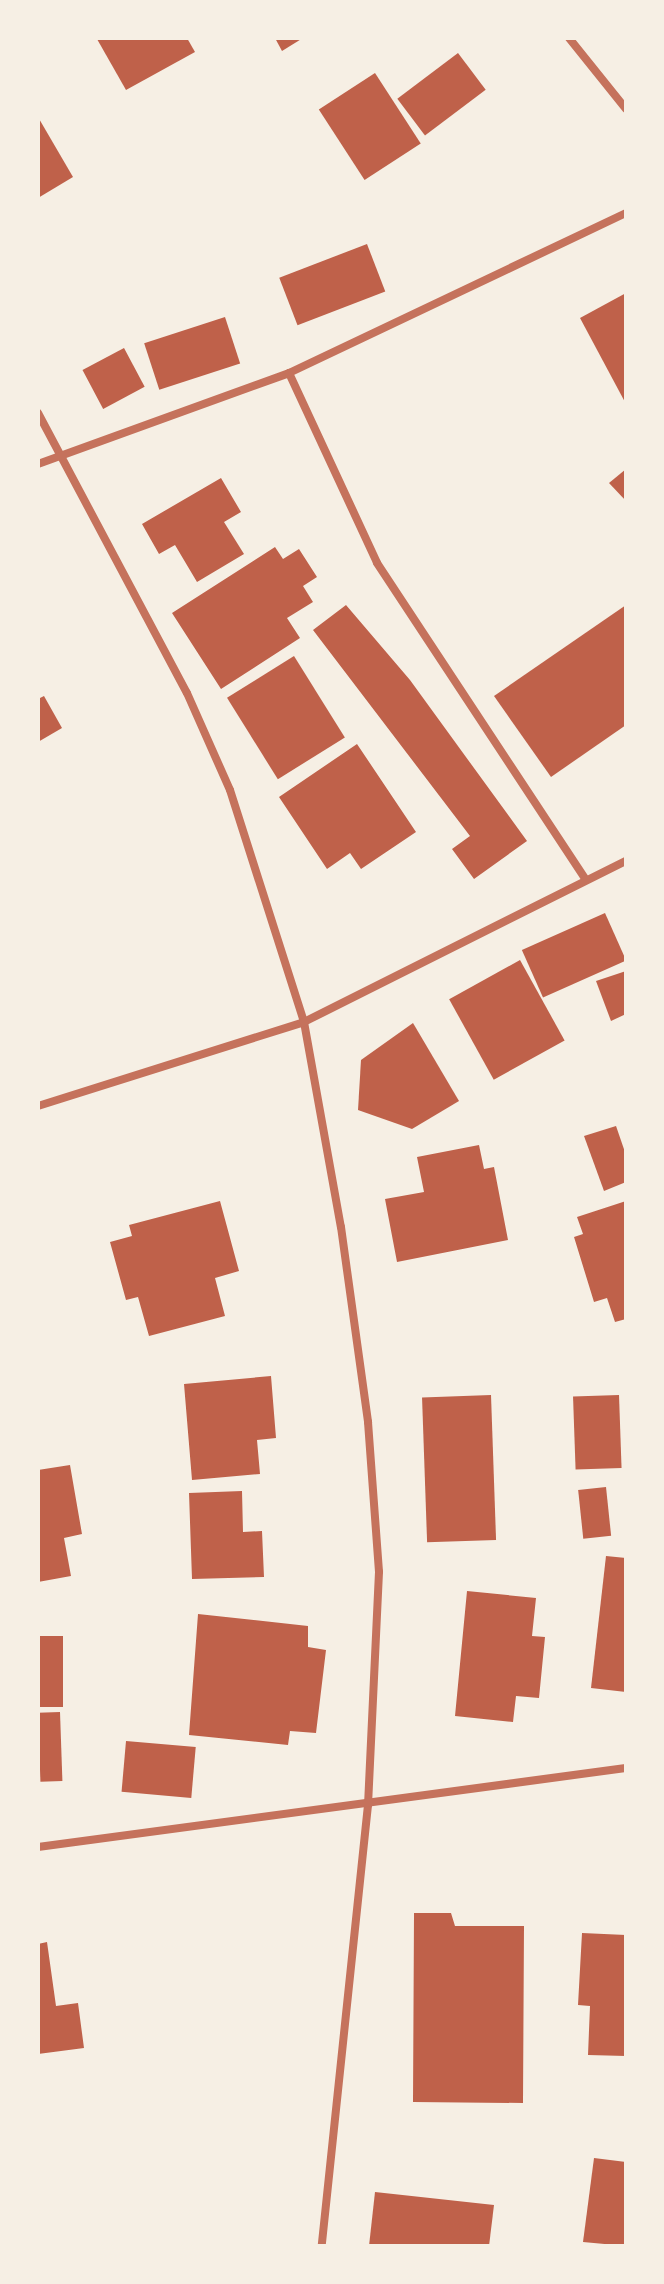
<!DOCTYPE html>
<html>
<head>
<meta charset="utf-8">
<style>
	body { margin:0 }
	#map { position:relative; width:664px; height:2284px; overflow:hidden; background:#f6efe4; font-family:Quicksand,sans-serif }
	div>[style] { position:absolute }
	.building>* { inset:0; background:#bf614a; transform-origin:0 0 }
	.minor>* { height:8px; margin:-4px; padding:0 4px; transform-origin:4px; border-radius:4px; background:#c5725c }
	span { translate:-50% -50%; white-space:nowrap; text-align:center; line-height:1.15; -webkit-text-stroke:8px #f6efe4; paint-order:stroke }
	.frame { position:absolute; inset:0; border:40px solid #f6efe4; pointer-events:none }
</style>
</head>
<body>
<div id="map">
	<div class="building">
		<i style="clip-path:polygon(187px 38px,195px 52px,126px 90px,97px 39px)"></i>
		<i style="clip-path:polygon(275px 38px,303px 38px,282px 51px)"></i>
		<i style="left:458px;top:53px;width:46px;height:76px;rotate:53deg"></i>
		<i style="left:375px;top:73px;width:84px;height:67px;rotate:57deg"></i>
		<i style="clip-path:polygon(38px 117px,73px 177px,38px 198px)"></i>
		<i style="left:367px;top:244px;width:51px;height:94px;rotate:69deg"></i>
		<i style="clip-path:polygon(626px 293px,626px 404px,580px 318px)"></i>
		<i style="left:225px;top:317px;width:49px;height:85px;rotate:72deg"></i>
		<i style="left:124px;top:348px;width:44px;height:47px;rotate:62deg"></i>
		<i style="clip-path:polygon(626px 469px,626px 501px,609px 483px)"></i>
		<i style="clip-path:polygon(221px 478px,241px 512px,224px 522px,244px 554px,197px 582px,175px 545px,159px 554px,142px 524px)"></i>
		<i style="clip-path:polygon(275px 547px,283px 559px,299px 549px,317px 577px,303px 586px,313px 602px,287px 618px,300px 638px,221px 689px,172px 613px)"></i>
		<i style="clip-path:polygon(346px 605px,410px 680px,527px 841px,474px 879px,452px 849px,470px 836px,313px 630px)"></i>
		<i style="clip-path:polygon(626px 605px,626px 725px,551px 777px,494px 696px)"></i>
		<i style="left:294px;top:656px;width:96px;height:79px;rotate:58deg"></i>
		<i style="clip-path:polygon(44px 696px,62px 728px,38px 742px,38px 699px)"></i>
		<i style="clip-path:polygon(357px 744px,416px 832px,361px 869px,350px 853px,327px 869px,279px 797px)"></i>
		<i style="left:605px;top:913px;width:52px;height:91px;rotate:66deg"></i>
		<i style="left:520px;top:960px;width:92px;height:81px;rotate:61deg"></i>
		<i style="clip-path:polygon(626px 971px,626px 1014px,611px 1021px,596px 981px)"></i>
		<i style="clip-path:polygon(413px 1023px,459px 1101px,412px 1129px,358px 1110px,361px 1060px)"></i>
		<i style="clip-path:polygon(616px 1126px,626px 1155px,626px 1182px,604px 1191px,584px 1136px)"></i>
		<i style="clip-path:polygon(479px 1145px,484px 1169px,494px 1167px,508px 1240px,397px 1262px,385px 1199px,424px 1192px,417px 1157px)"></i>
		<i style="clip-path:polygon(220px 1201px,239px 1271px,215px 1278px,225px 1316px,149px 1336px,138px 1297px,126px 1300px,110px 1242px,132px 1236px,129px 1225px)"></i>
		<i style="clip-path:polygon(626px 1201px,626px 1319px,615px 1322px,607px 1298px,594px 1302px,574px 1237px,583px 1234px,577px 1217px)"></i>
		<i style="clip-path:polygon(271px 1376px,276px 1438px,257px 1440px,260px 1474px,192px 1480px,184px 1384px)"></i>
		<i style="left:491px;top:1395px;width:145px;height:69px;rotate:88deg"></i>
		<i style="left:619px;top:1395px;width:73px;height:46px;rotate:88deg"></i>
		<i style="clip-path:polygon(70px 1465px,82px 1534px,64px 1538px,71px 1576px,38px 1582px,38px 1470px)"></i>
		<i style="left:606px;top:1487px;width:49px;height:28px;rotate:84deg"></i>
		<i style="clip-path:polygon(242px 1491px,243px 1532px,262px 1531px,264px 1577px,192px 1579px,189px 1493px)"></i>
		<i style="clip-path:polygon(606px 1556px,626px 1558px,626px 1692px,591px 1688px)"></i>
		<i style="clip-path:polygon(467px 1591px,536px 1598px,532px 1636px,545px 1637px,539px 1698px,516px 1696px,513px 1722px,455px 1716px)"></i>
		<i style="clip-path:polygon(198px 1614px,308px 1626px,308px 1647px,326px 1650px,316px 1733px,290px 1731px,288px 1745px,189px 1735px)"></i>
		<i style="left:38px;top:1636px;width:25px;height:71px"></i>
		<i style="left:60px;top:1712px;width:69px;height:22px;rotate:88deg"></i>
		<i style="left:126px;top:1741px;width:70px;height:51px;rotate:5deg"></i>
		<i style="clip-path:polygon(414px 1913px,451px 1913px,455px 1926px,524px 1926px,523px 2103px,413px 2102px)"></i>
		<i style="clip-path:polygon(582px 1933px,626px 1935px,626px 2056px,588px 2055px,590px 2006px,578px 2005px)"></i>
		<i style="clip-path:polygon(47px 1942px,56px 2006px,78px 2003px,84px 2048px,38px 2054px,38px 1944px)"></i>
		<i style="clip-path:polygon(594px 2158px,626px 2162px,626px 2246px,583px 2242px)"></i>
		<i style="clip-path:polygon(375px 2192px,494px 2205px,489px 2246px,369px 2246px)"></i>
	</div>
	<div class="minor">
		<i style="left:569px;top:38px;width:91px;rotate:51.2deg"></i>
		<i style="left:289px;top:373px;width:209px;rotate:65.1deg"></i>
		<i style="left:377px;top:563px;width:377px;rotate:56.6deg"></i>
		<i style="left:38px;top:413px;width:317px;rotate:62deg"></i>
		<i style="left:187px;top:693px;width:106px;rotate:66.1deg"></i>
		<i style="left:230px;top:790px;width:244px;rotate:72.3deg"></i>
		<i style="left:304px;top:1022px;width:208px;rotate:79.8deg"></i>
		<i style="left:341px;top:1227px;width:197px;rotate:82.1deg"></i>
		<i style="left:368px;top:1422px;width:150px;rotate:85.8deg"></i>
		<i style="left:379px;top:1572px;width:233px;rotate:92.7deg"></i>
		<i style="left:368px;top:1805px;width:443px;rotate:96deg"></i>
		<i style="left:38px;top:464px;width:267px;rotate:-19.9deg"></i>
		<i style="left:289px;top:373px;width:373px;rotate:-25.4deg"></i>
		<i style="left:38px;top:1106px;width:279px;rotate:-17.5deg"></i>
		<i style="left:304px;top:1022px;width:360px;rotate:-26.6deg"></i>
		<i style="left:38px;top:1847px;width:593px;rotate:-7.65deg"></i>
	</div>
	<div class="frame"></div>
</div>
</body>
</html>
